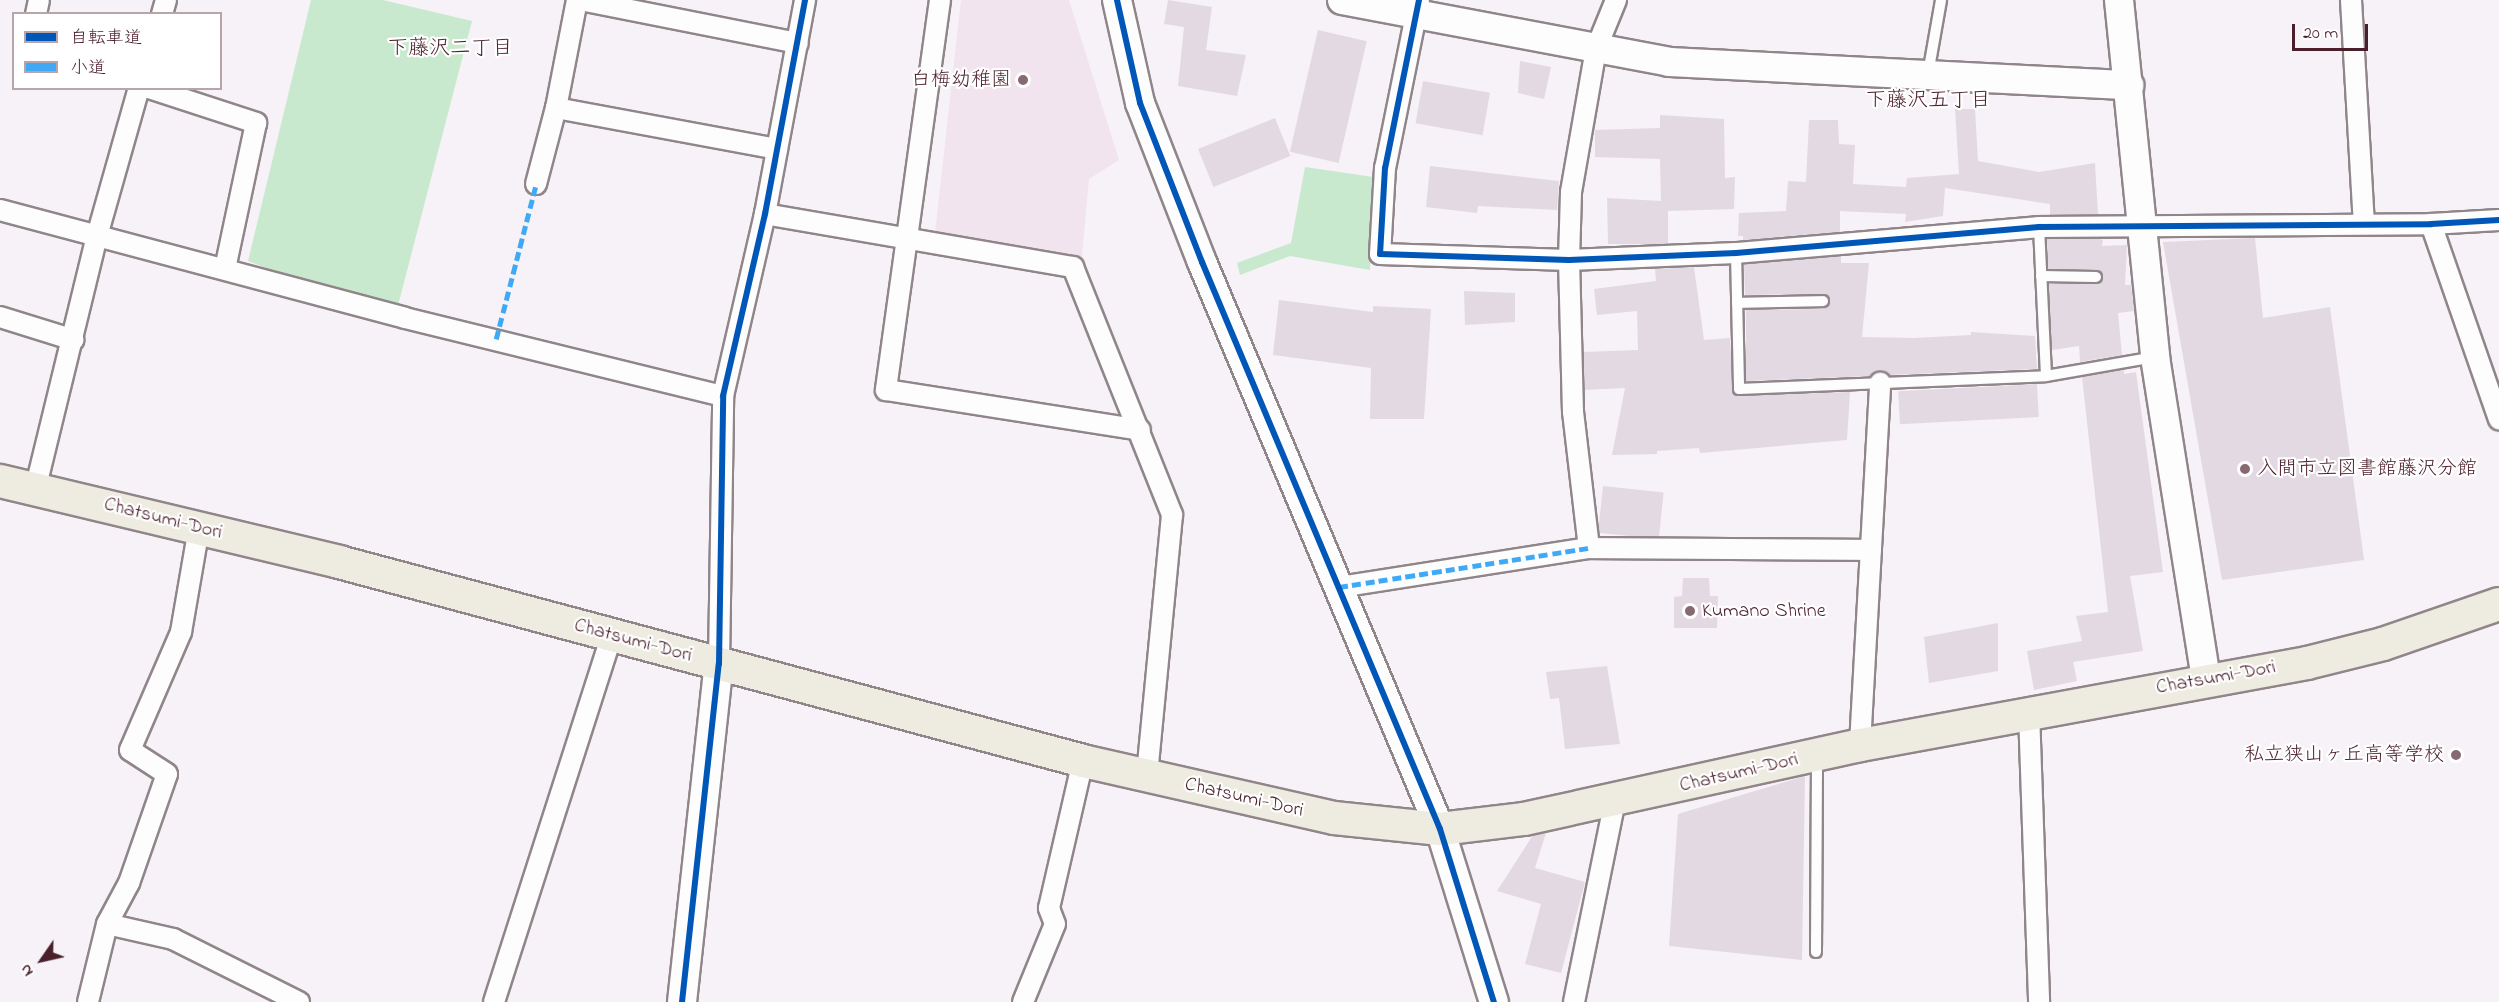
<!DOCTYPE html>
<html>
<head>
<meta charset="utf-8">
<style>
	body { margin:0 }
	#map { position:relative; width:2499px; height:1002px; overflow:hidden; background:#f7f2f7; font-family:"Indie Flower","Klee One",sans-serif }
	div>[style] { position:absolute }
	.built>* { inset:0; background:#f1e4ef }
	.green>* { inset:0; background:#c8e9cd }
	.building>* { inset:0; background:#e3d9e2; transform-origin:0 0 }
	.roads { filter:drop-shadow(2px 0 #90868a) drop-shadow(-2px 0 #90868a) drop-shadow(0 2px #90868a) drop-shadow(0 -2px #90868a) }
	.lane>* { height:10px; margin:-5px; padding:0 5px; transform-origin:5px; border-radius:5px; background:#fefdfe }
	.street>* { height:20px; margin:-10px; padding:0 10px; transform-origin:10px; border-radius:10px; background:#fefdfe }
	.secondary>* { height:28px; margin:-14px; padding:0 14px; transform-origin:14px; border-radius:14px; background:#fefdfe }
	.primary>* { height:32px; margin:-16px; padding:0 16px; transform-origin:16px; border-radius:16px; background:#eeebe0 }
	.quiet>* { height:4.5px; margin-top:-2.25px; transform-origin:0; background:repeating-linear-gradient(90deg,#3fa9f5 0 9px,transparent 0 13.5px) }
	.cycleway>* { height:6px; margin:-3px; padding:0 3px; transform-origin:3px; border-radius:3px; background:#0057b8 }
	.dots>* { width:16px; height:16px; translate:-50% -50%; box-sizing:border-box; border:3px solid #fff; border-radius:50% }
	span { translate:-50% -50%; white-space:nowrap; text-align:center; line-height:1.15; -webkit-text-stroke:4.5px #fff; paint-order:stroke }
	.poi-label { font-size:20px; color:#4a1f2b }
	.right { translate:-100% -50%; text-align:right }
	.left { translate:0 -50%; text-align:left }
	.street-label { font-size:20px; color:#4a1f2b }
	.neighbourhood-label { font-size:21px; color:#4a1f2b }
	.legend { position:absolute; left:12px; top:12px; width:210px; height:78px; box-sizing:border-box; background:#fff; border:2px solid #b7a5aa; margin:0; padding:8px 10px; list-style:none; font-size:18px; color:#4a1f2b }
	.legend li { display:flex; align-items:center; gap:12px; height:30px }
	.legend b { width:30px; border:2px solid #b7a5aa }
	.north { position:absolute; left:12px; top:930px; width:60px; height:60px; -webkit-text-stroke:4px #fff; paint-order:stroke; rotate:236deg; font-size:16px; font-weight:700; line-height:24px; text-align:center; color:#4a1f2b }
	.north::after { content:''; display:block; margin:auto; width:21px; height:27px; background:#4a1f2b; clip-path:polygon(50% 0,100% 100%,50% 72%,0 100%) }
	.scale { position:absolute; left:2292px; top:24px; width:76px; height:27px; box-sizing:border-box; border:3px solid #4a1f2b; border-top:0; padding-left:8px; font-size:18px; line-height:21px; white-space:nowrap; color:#4a1f2b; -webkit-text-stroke:4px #fff; paint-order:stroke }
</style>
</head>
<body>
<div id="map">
	<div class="built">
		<i style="clip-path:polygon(961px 0,1069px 0,1119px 160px,1089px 179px,1080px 277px,933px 251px)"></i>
	</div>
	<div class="green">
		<i style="clip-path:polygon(311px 0,383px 0,472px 21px,395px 317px,248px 261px)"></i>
		<i style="clip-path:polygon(1305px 167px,1373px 177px,1370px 270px,1290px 256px,1240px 275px,1237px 263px,1291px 243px)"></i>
	</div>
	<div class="building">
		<i style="clip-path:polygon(1168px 0,1212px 7px,1206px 50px,1246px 55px,1237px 96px,1178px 86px,1184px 27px,1164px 24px)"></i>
		<i style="left:1318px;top:30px;width:50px;height:125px;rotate:13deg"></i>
		<i style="clip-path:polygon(1520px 61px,1551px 67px,1544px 99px,1518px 93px)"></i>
		<i style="left:1423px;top:81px;width:68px;height:43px;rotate:10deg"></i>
		<i style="clip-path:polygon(1955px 109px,1975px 109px,1978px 161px,2039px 172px,2095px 163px,2098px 215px,2050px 215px,2050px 204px,1945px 188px,1943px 216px,1905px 222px,1906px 214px,1840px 211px,1840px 232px,1743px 240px,1743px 236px,1738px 236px,1739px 213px,1786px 211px,1788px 181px,1806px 182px,1809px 120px,1838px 120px,1839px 144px,1855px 145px,1853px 184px,1906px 187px,1907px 178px,1959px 174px)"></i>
		<i style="clip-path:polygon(1660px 115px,1724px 119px,1725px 178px,1735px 177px,1734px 209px,1668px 211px,1668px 244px,1608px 244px,1607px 198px,1661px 201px,1660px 159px,1595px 157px,1595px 130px,1660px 128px)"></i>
		<i style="left:1275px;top:118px;width:41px;height:83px;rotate:68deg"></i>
		<i style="clip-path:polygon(1430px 166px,1559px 181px,1557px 210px,1478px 206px,1477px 213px,1426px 207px)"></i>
		<i style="clip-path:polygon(2255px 238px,2263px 318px,2330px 307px,2364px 560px,2222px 580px,2163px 242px)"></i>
		<i style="clip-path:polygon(2047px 239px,2099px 239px,2103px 240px,2102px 246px,2127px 245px,2125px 285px,2131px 285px,2134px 311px,2118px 313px,2122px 355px,2080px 362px,2079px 346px,2052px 350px,2049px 284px,2096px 284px,2103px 277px,2096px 270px,2048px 269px)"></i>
		<i style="clip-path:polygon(1841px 256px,1841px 263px,1869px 263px,1862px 337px,1914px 338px,1971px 335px,1971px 332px,2035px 336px,2037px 369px,1889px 375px,1880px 371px,1870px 376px,1746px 381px,1746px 310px,1823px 309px,1830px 301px,1823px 294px,1745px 295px,1744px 264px)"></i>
		<i style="clip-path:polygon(1694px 267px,1704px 340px,1730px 338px,1733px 393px,1739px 396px,1850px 392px,1847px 440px,1700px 453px,1699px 448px,1657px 451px,1657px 454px,1612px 455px,1625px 388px,1584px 390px,1583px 352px,1638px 350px,1637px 311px,1597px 315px,1594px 289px,1656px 281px,1655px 269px)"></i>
		<i style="clip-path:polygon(1464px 291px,1515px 293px,1515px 322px,1465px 325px)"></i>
		<i style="clip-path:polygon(1279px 300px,1373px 312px,1373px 306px,1431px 309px,1424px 419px,1370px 419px,1371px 368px,1273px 355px)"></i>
		<i style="clip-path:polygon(2124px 370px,2124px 374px,2136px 372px,2163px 572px,2130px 576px,2143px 651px,2073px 662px,2077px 681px,2034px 690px,2027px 651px,2082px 641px,2076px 616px,2108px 612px,2082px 377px)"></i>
		<i style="left:2037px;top:384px;width:33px;height:139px;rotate:87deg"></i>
		<i style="left:1603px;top:486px;width:61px;height:47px;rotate:6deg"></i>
		<i style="clip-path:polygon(1683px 578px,1709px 578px,1710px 596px,1718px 596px,1717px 628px,1674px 628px,1674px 597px,1682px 596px)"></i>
		<i style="clip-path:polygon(1998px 623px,1998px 671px,1929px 683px,1924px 637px)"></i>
		<i style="clip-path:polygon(1607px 666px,1620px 744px,1565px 749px,1559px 698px,1550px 699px,1546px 672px)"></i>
		<i style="clip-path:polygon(1805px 776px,1802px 960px,1669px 946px,1678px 814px)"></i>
		<i style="clip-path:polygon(1546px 833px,1535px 868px,1585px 882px,1561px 973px,1525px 964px,1541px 904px,1497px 891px,1533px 835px)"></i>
	</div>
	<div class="roads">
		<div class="lane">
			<i style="left:1928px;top:74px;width:75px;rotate:-80deg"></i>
			<i style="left:2039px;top:227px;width:149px;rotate:87.3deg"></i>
			<i style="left:1736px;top:253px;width:136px;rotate:88.7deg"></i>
			<i style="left:1739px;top:389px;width:307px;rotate:-2.4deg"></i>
			<i style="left:2046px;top:376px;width:111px;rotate:-9.9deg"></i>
			<i style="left:2041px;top:276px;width:55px;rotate:1deg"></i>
			<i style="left:1737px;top:303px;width:86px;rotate:-1.3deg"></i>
			<i style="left:1816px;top:952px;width:193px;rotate:-89.7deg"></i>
		</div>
		<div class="street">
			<i style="left:577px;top:0;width:110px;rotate:101deg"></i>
			<i style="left:556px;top:108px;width:225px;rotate:10.5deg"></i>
			<i style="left:580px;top:0;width:222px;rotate:11.2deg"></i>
			<i style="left:940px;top:0;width:394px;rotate:97.9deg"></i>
			<i style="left:886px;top:390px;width:257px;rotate:8.9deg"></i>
			<i style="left:1419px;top:0;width:171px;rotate:101.4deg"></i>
			<i style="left:1385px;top:168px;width:86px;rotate:93.3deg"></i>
			<i style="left:1380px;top:254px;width:189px;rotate:1.8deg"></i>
			<i style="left:1569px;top:260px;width:167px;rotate:-2.4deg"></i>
			<i style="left:1736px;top:253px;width:304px;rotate:-4.9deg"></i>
			<i style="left:2039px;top:227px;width:392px;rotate:-0.4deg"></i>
			<i style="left:2431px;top:224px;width:68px;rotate:-3.4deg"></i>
			<i style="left:2351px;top:0;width:224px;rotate:86.7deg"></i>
			<i style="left:36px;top:14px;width:14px;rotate:-78deg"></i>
			<i style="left:162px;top:14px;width:15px;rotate:-74deg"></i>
			<i style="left:149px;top:88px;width:113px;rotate:18.1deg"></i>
			<i style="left:256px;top:123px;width:149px;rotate:102deg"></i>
			<i style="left:536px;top:184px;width:79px;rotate:-75.3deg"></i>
			<i style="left:0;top:210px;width:419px;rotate:14.9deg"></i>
			<i style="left:405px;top:318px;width:327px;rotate:13.8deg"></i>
			<i style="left:765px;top:214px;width:313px;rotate:9.8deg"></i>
			<i style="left:1073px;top:267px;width:267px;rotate:68.2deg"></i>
			<i style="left:1172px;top:515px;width:261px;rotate:95.5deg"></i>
			<i style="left:2431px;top:224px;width:207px;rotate:70.8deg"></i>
			<i style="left:0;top:317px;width:77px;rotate:17.3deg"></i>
			<i style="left:36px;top:486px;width:257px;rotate:-76.3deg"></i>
			<i style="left:97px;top:236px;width:154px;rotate:-74.2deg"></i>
			<i style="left:1589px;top:548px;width:137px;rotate:-96.7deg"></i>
			<i style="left:1573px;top:412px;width:152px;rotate:-91.5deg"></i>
			<i style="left:1569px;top:260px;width:68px;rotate:-88.3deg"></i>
			<i style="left:1571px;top:192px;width:145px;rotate:-80.1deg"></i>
			<i style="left:1596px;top:49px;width:53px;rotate:-67.8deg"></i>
			<i style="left:1339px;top:587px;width:253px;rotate:-8.9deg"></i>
			<i style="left:1589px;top:548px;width:282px;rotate:0.4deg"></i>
			<i style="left:719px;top:664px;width:268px;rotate:-89.1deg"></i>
			<i style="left:723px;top:396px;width:187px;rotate:-77deg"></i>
			<i style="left:765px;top:214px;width:218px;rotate:-79.4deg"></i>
			<i style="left:2029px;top:712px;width:290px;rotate:88deg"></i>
			<i style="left:1860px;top:745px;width:363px;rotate:-86.8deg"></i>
			<i style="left:107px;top:924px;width:68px;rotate:12.8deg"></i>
			<i style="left:173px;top:939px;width:141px;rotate:26.6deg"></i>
			<i style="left:88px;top:1002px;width:80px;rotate:-76.3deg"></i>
			<i style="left:107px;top:924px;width:47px;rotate:-61.8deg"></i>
			<i style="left:129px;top:883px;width:115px;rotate:-70.8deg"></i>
			<i style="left:167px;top:774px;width:44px;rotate:-147deg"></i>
			<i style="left:130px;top:750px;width:129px;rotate:-66.6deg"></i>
			<i style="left:181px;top:632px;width:106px;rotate:-80.2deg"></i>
			<i style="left:494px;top:1002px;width:386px;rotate:-72.2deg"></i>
			<i style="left:1023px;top:1002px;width:84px;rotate:-67.7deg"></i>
			<i style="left:1055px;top:924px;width:17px;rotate:-111deg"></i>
			<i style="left:1049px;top:908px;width:151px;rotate:-77deg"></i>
			<i style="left:1574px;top:1002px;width:205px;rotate:-78.5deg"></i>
		</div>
		<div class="secondary">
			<i style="left:1117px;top:0;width:106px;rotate:77.4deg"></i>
			<i style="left:1140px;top:103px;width:171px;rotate:68.7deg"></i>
			<i style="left:1202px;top:262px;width:615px;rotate:67.23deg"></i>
			<i style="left:1440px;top:829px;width:181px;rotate:72.7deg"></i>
			<i style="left:1342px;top:0;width:333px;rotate:10.7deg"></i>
			<i style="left:1669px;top:62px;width:461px;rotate:2.9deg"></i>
			<i style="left:2119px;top:0;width:359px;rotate:84.2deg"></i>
			<i style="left:2155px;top:357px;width:326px;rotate:81deg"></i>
			<i style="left:682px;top:1002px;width:340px;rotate:-83.8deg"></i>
		</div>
		<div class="primary">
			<i style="left:0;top:481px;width:349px;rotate:13.4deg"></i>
			<i style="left:339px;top:562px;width:770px;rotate:14.97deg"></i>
			<i style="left:1083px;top:761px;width:257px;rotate:12.8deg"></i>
			<i style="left:1334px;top:818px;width:107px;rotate:5.9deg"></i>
			<i style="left:1440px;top:829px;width:85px;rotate:-6.8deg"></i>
			<i style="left:1524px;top:819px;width:344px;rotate:-12.4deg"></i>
			<i style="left:1860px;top:745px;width:454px;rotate:-10.4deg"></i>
			<i style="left:2307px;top:663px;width:78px;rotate:-14deg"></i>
			<i style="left:2383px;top:644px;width:123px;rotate:-19deg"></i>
		</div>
	</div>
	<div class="quiet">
		<i style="left:496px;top:339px;width:160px;rotate:-75.5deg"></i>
		<i style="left:1339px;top:587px;width:253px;rotate:-8.9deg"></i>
	</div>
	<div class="cycleway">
		<i style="left:1117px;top:0;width:106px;rotate:77.4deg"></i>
		<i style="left:1140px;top:103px;width:171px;rotate:68.7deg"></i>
		<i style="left:1202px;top:262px;width:615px;rotate:67.23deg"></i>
		<i style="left:1440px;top:829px;width:181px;rotate:72.7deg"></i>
		<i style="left:1419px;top:0;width:171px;rotate:101.4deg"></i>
		<i style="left:1385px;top:168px;width:86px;rotate:93.3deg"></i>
		<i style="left:1380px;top:254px;width:189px;rotate:1.8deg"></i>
		<i style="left:1569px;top:260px;width:167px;rotate:-2.4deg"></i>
		<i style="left:1736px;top:253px;width:304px;rotate:-4.9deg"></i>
		<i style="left:2039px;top:227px;width:392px;rotate:-0.4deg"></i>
		<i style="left:2431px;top:224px;width:68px;rotate:-3.4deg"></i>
		<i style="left:682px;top:1002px;width:340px;rotate:-83.8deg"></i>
		<i style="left:719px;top:664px;width:268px;rotate:-89.1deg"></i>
		<i style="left:723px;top:396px;width:187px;rotate:-77deg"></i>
		<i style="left:765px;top:214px;width:218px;rotate:-79.4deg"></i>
	</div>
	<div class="dots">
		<i style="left:1023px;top:80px;background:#876972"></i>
		<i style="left:2245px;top:469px;background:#876972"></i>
		<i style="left:1690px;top:611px;background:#876972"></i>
		<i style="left:2456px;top:755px;background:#876972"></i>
	</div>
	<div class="poi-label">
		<span class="right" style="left:1011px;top:80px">白梅幼稚園</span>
		<span class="left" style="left:2257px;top:469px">入間市立図書館藤沢分館</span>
		<span class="left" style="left:1702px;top:611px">Kumano Shrine</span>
		<span class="right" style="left:2444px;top:755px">私立狭山ヶ丘高等学校</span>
	</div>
	<div class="street-label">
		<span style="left:163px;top:519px;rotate:14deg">Chatsumi-Dori</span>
		<span style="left:633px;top:641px;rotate:15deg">Chatsumi-Dori</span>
		<span style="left:2216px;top:678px;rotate:-10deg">Chatsumi-Dori</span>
		<span style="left:1739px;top:773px;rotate:-13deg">Chatsumi-Dori</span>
		<span style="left:1244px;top:798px;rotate:13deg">Chatsumi-Dori</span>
	</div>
	<div class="neighbourhood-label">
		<span style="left:450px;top:49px">下藤沢二丁目</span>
		<span style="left:1928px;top:101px">下藤沢五丁目</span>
	</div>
	<ul class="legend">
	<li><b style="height:8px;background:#0057b8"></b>自転車道</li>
	<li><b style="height:8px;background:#3fa9f5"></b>小道</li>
	</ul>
	<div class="north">N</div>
	<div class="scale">20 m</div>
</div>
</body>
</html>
